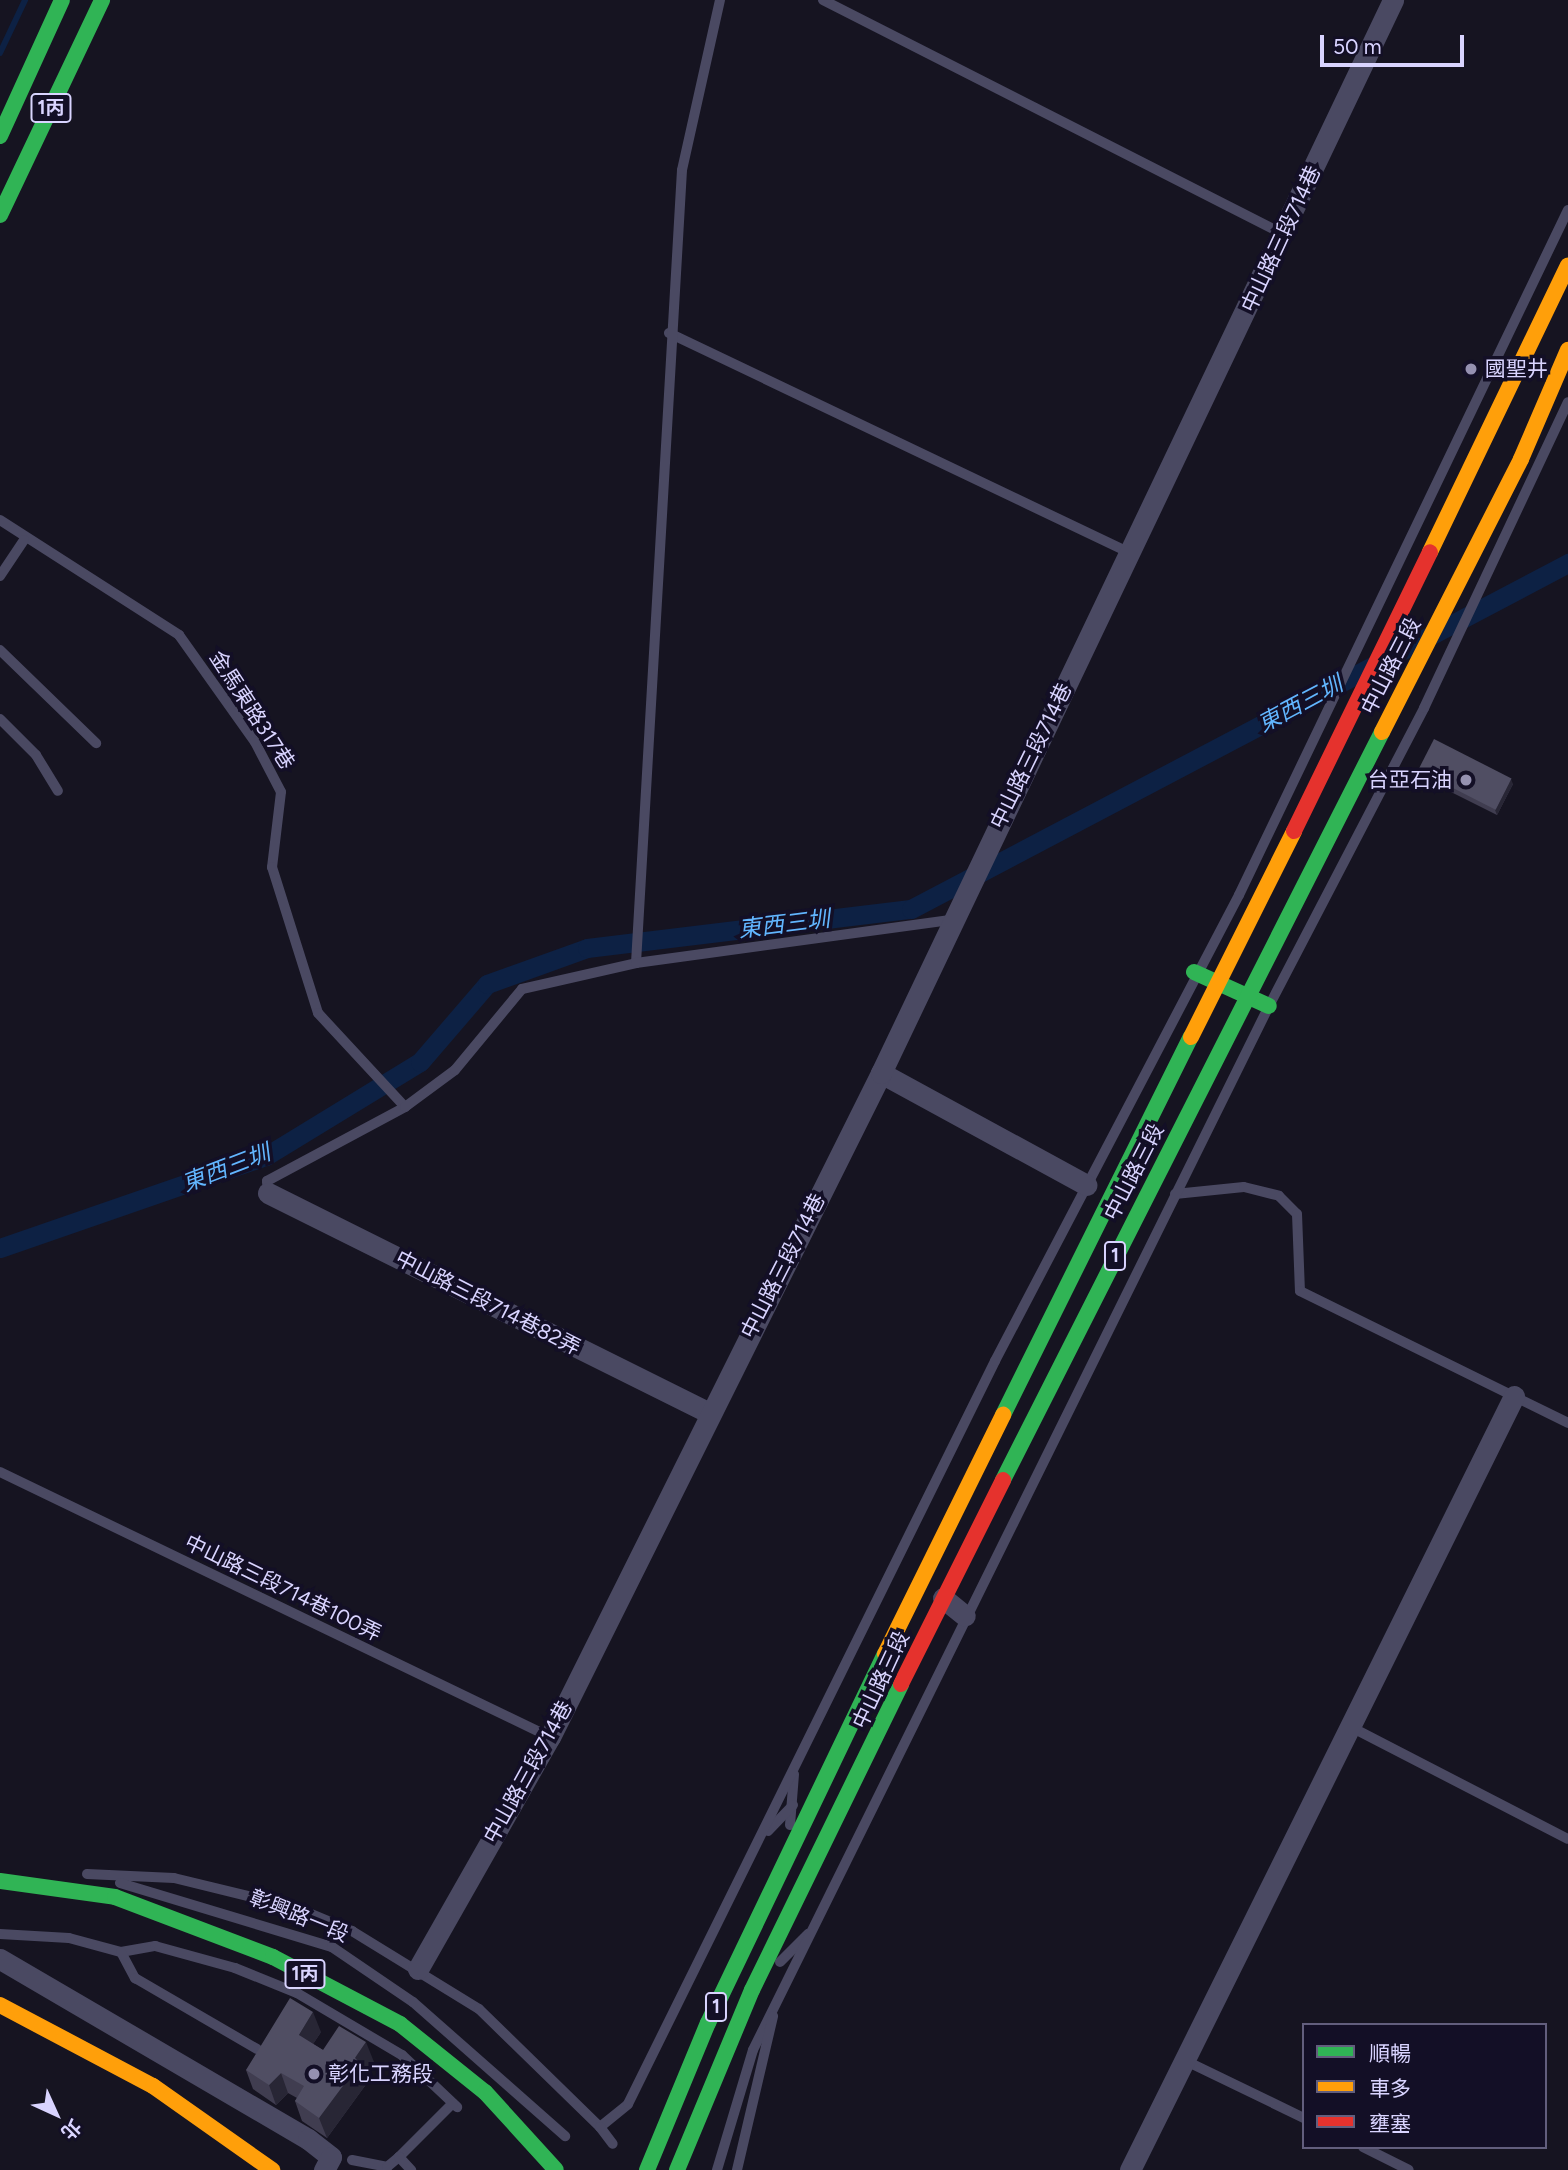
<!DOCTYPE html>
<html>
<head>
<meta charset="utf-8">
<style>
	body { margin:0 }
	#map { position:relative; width:1568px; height:2170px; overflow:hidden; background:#161421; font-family:Figtree,"Noto Sans TC",sans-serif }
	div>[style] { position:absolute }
	.stream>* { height:6px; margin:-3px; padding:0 3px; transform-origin:3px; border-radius:3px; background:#0d2144 }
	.canal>* { height:19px; margin:-9.5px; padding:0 9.5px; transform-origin:9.5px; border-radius:9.5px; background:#0d2144 }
	.lane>* { height:10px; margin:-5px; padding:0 5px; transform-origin:5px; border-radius:5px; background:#4a4962 }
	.street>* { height:21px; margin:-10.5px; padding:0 10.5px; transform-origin:10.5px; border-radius:10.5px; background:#4a4962 }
	.fast>* { height:16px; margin:-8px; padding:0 8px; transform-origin:8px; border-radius:8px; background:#30b455 }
	.slow>* { height:16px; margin:-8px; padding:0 8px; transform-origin:8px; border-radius:8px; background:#ff9f0a }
	.jam>* { height:16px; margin:-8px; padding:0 8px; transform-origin:8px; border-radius:8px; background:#e5322d }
	.wall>* { inset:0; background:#403d50 }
	.shaded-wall>* { inset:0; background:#282635 }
	.building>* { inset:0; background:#504e63; transform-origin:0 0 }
	.dots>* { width:19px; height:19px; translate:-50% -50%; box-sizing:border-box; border:4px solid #130f26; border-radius:50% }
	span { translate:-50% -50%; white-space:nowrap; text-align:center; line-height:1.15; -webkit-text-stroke:7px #130f26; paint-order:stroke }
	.shield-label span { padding:2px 5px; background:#130f26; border:2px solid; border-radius:5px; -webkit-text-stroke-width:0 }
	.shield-label { font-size:19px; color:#d9d4ff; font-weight:700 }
	.street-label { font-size:21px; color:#d9d4ff }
	.poi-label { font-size:21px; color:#d9d4ff }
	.left { translate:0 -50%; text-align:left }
	.right { translate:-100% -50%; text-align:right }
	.water-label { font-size:23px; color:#62b6ff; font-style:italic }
	.legend { position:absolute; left:1302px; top:2023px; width:245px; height:126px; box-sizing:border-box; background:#130f26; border:2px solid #625e7d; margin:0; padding:9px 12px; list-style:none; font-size:21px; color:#d9d4ff }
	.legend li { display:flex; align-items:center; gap:14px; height:35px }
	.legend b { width:35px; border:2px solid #625e7d }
	.north { position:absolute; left:21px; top:2079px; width:70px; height:70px; -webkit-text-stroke:5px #130f26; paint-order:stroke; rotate:135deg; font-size:19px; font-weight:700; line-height:28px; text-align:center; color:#d9d4ff }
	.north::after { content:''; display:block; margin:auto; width:24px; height:32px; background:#d9d4ff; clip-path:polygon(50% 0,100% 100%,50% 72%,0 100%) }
	.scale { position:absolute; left:1320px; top:35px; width:144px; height:32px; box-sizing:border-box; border:4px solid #d9d4ff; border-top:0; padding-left:9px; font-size:21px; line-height:24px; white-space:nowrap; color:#d9d4ff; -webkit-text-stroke:5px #130f26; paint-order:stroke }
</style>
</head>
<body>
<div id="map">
	<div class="stream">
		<i style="left:0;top:53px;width:59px;rotate:-64.7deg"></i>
	</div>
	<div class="canal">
		<i style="left:0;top:1248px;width:281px;rotate:-19.1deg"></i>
		<i style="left:266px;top:1156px;width:180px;rotate:-31.4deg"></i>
		<i style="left:420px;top:1062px;width:103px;rotate:-49.3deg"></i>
		<i style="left:487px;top:984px;width:106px;rotate:-19.8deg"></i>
		<i style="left:587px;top:948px;width:326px;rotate:-6.9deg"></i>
		<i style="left:911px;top:909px;width:743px;rotate:-27.77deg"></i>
	</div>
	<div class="lane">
		<i style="left:823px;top:0;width:518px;rotate:26.96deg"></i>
		<i style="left:669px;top:333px;width:511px;rotate:25.51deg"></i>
		<i style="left:0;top:520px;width:213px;rotate:32.7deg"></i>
		<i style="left:179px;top:635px;width:131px;rotate:54.6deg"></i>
		<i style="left:255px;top:742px;width:56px;rotate:62.5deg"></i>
		<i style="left:281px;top:792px;width:76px;rotate:96.8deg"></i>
		<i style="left:272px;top:867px;width:153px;rotate:72.5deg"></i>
		<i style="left:318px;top:1013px;width:128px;rotate:47.2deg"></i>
		<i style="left:0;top:576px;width:43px;rotate:-56.3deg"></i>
		<i style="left:0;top:650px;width:134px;rotate:44.1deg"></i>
		<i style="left:0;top:719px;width:51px;rotate:45deg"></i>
		<i style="left:36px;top:755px;width:42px;rotate:58.6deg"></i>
		<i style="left:636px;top:963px;width:794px;rotate:-86.68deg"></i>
		<i style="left:682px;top:170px;width:174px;rotate:-77.4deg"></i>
		<i style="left:268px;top:1193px;width:12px;rotate:-95deg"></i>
		<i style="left:267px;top:1181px;width:157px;rotate:-28.2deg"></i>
		<i style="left:405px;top:1107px;width:62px;rotate:-36.5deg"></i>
		<i style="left:455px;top:1070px;width:105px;rotate:-50.4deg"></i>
		<i style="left:522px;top:989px;width:117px;rotate:-12.8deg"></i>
		<i style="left:636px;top:963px;width:317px;rotate:-7.8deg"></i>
		<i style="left:1175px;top:1194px;width:69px;rotate:-5.8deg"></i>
		<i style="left:1244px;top:1187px;width:36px;rotate:14deg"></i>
		<i style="left:1279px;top:1196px;width:25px;rotate:45deg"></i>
		<i style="left:1297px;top:1214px;width:77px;rotate:87.8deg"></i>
		<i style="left:1300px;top:1291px;width:299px;rotate:26.2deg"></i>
		<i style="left:0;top:1472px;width:611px;rotate:25.73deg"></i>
		<i style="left:1349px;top:1726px;width:246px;rotate:27.3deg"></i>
		<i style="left:790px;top:1825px;width:51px;rotate:-85.5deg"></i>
		<i style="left:768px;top:1831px;width:36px;rotate:-46deg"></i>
		<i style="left:87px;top:1874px;width:87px;rotate:2.6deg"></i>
		<i style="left:174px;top:1878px;width:127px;rotate:13.7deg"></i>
		<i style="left:297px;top:1908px;width:60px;rotate:22.7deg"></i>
		<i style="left:352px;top:1931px;width:149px;rotate:31.6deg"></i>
		<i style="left:479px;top:2009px;width:169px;rotate:44.3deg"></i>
		<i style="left:600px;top:2127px;width:36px;rotate:-39deg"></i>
		<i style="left:628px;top:2104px;width:829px;rotate:-63.71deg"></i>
		<i style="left:995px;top:1361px;width:526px;rotate:-62.36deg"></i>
		<i style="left:1239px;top:895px;width:760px;rotate:-64.35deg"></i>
		<i style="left:120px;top:1883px;width:221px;rotate:16.8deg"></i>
		<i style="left:332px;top:1947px;width:98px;rotate:34.2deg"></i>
		<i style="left:413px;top:2002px;width:203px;rotate:41.4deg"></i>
		<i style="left:0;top:1934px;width:69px;rotate:3.3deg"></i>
		<i style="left:69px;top:1938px;width:54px;rotate:15.1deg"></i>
		<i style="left:121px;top:1952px;width:35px;rotate:-10deg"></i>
		<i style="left:155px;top:1946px;width:83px;rotate:15.4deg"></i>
		<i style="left:235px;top:1968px;width:67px;rotate:22deg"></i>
		<i style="left:297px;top:1993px;width:122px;rotate:30.6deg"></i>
		<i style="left:402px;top:2055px;width:76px;rotate:43.4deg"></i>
		<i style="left:121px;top:1952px;width:30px;rotate:62deg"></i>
		<i style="left:135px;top:1978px;width:141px;rotate:30.2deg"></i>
		<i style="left:780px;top:1962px;width:40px;rotate:-45deg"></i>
		<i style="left:1184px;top:2060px;width:133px;rotate:25.8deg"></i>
		<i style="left:600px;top:2127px;width:21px;rotate:53deg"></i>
		<i style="left:1363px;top:2147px;width:51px;rotate:26.6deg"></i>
		<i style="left:399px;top:2157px;width:76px;rotate:-45deg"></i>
		<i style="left:352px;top:2160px;width:36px;rotate:11deg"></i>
		<i style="left:387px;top:2167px;width:16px;rotate:-40deg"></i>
		<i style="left:399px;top:2157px;width:18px;rotate:47deg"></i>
		<i style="left:717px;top:2170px;width:125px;rotate:-73.3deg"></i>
		<i style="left:753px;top:2050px;width:1165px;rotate:-63.7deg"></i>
		<i style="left:1269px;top:1006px;width:336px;rotate:-62.5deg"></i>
		<i style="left:1424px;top:708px;width:338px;rotate:-64.8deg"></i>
		<i style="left:737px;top:2170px;width:158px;rotate:-76.8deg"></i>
	</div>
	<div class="street">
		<i style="left:881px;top:1073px;width:234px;rotate:28.6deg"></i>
		<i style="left:268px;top:1193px;width:493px;rotate:26.5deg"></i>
		<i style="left:943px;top:1598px;width:28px;rotate:39deg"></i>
		<i style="left:0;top:1959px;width:357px;rotate:30.3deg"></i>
		<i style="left:308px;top:2139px;width:29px;rotate:38deg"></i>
		<i style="left:331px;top:2157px;width:15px;rotate:118deg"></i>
		<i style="left:418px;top:1969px;width:267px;rotate:-60.4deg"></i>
		<i style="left:550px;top:1737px;width:742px;rotate:-63.5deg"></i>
		<i style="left:881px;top:1073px;width:1189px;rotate:-64.49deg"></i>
		<i style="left:1130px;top:2170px;width:864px;rotate:-63.61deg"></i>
	</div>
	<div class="fast">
		<i style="left:0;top:136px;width:149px;rotate:-65.5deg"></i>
		<i style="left:0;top:215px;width:238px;rotate:-64.6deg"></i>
		<i style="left:1194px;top:972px;width:82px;rotate:24.4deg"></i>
		<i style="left:1003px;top:1415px;width:422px;rotate:-63.6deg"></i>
		<i style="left:1003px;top:1480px;width:839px;rotate:-63.13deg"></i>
		<i style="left:0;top:1881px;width:116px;rotate:7.9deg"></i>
		<i style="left:115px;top:1897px;width:169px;rotate:20.8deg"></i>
		<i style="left:273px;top:1957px;width:144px;rotate:27.8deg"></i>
		<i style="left:400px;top:2024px;width:109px;rotate:38.7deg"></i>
		<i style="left:485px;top:2092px;width:105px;rotate:47.7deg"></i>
		<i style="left:647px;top:2170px;width:159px;rotate:-67.5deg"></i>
		<i style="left:708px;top:2023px;width:409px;rotate:-64.4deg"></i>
		<i style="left:677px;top:2170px;width:195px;rotate:-67.4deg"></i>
		<i style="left:752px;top:1990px;width:340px;rotate:-64deg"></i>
	</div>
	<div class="slow">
		<i style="left:1430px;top:552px;width:318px;rotate:-64.3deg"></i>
		<i style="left:1382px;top:732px;width:306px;rotate:-63deg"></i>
		<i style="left:1521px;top:459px;width:119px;rotate:-66.7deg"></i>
		<i style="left:1191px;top:1037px;width:230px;rotate:-63.4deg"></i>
		<i style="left:885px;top:1654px;width:267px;rotate:-63.7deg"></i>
		<i style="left:0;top:2005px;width:173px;rotate:27.9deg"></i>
		<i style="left:153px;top:2086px;width:146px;rotate:35.2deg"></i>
	</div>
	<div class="jam">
		<i style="left:1294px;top:831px;width:310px;rotate:-64deg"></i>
		<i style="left:901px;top:1684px;width:228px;rotate:-63.4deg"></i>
	</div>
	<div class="wall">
		<i style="clip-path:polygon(1418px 770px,1513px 784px,1497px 815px,1419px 776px)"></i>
		<i style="clip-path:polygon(321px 2032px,313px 2044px,323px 2050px,374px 2062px,364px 2075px,367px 2083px,327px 2138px,302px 2121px,295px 2101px,297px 2098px,288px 2093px,276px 2105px,253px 2089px,246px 2070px)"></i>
	</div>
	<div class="shaded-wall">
		<i style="clip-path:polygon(1511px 779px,1513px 784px,1497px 815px,1495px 810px)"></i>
		<i style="clip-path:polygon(313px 2012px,321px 2032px,306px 2055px,299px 2035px)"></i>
		<i style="clip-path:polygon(366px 2042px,374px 2062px,364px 2075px,367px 2083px,327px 2138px,319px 2118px,355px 2058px)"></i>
		<i style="clip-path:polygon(281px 2073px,288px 2093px,276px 2105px,269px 2085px)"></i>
	</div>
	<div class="building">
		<i style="left:1434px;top:739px;width:87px;height:35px;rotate:27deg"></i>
		<i style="clip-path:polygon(290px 1998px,313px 2012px,299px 2035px,323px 2050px,339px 2026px,366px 2042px,355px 2058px,360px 2063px,319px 2118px,295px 2101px,304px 2086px,281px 2073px,269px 2085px,246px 2070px)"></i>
	</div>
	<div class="dots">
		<i style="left:1471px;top:369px;background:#9591b1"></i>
		<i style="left:1466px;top:780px;background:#9591b1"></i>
		<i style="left:314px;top:2074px;background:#9591b1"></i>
	</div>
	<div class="shield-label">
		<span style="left:51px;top:108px">1丙</span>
		<span style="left:1115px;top:1256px">1</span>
		<span style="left:305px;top:1974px">1丙</span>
		<span style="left:716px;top:2007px">1</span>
	</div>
	<div class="street-label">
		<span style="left:1281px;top:239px;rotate:-65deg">中山路三段714巷</span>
		<span style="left:1391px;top:666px;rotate:-63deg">中山路三段</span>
		<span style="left:252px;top:710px;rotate:57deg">金馬東路317巷</span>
		<span style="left:1031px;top:756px;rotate:-64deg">中山路三段714巷</span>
		<span style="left:1134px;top:1172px;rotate:-63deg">中山路三段</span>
		<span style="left:783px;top:1266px;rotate:-63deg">中山路三段714巷</span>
		<span style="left:488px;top:1303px;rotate:27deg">中山路三段714巷82弄</span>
		<span style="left:283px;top:1588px;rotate:26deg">中山路三段714巷100弄</span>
		<span style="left:881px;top:1680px;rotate:-65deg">中山路三段</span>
		<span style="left:528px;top:1772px;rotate:-61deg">中山路三段714巷</span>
		<span style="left:299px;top:1916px;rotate:22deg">彰興路一段</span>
	</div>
	<div class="poi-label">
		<span class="left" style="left:1485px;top:369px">國聖井</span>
		<span class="right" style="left:1452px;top:780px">台亞石油</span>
		<span class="left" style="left:328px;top:2074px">彰化工務段</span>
	</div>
	<div class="water-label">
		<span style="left:1300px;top:704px;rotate:-28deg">東西三圳</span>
		<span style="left:784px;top:924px;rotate:-7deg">東西三圳</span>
		<span style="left:226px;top:1168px;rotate:-21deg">東西三圳</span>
	</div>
	<ul class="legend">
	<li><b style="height:9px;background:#30b455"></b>順暢</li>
	<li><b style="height:9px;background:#ff9f0a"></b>車多</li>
	<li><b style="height:9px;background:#e5322d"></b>壅塞</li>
	</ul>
	<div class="north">北</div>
	<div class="scale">50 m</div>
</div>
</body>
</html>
